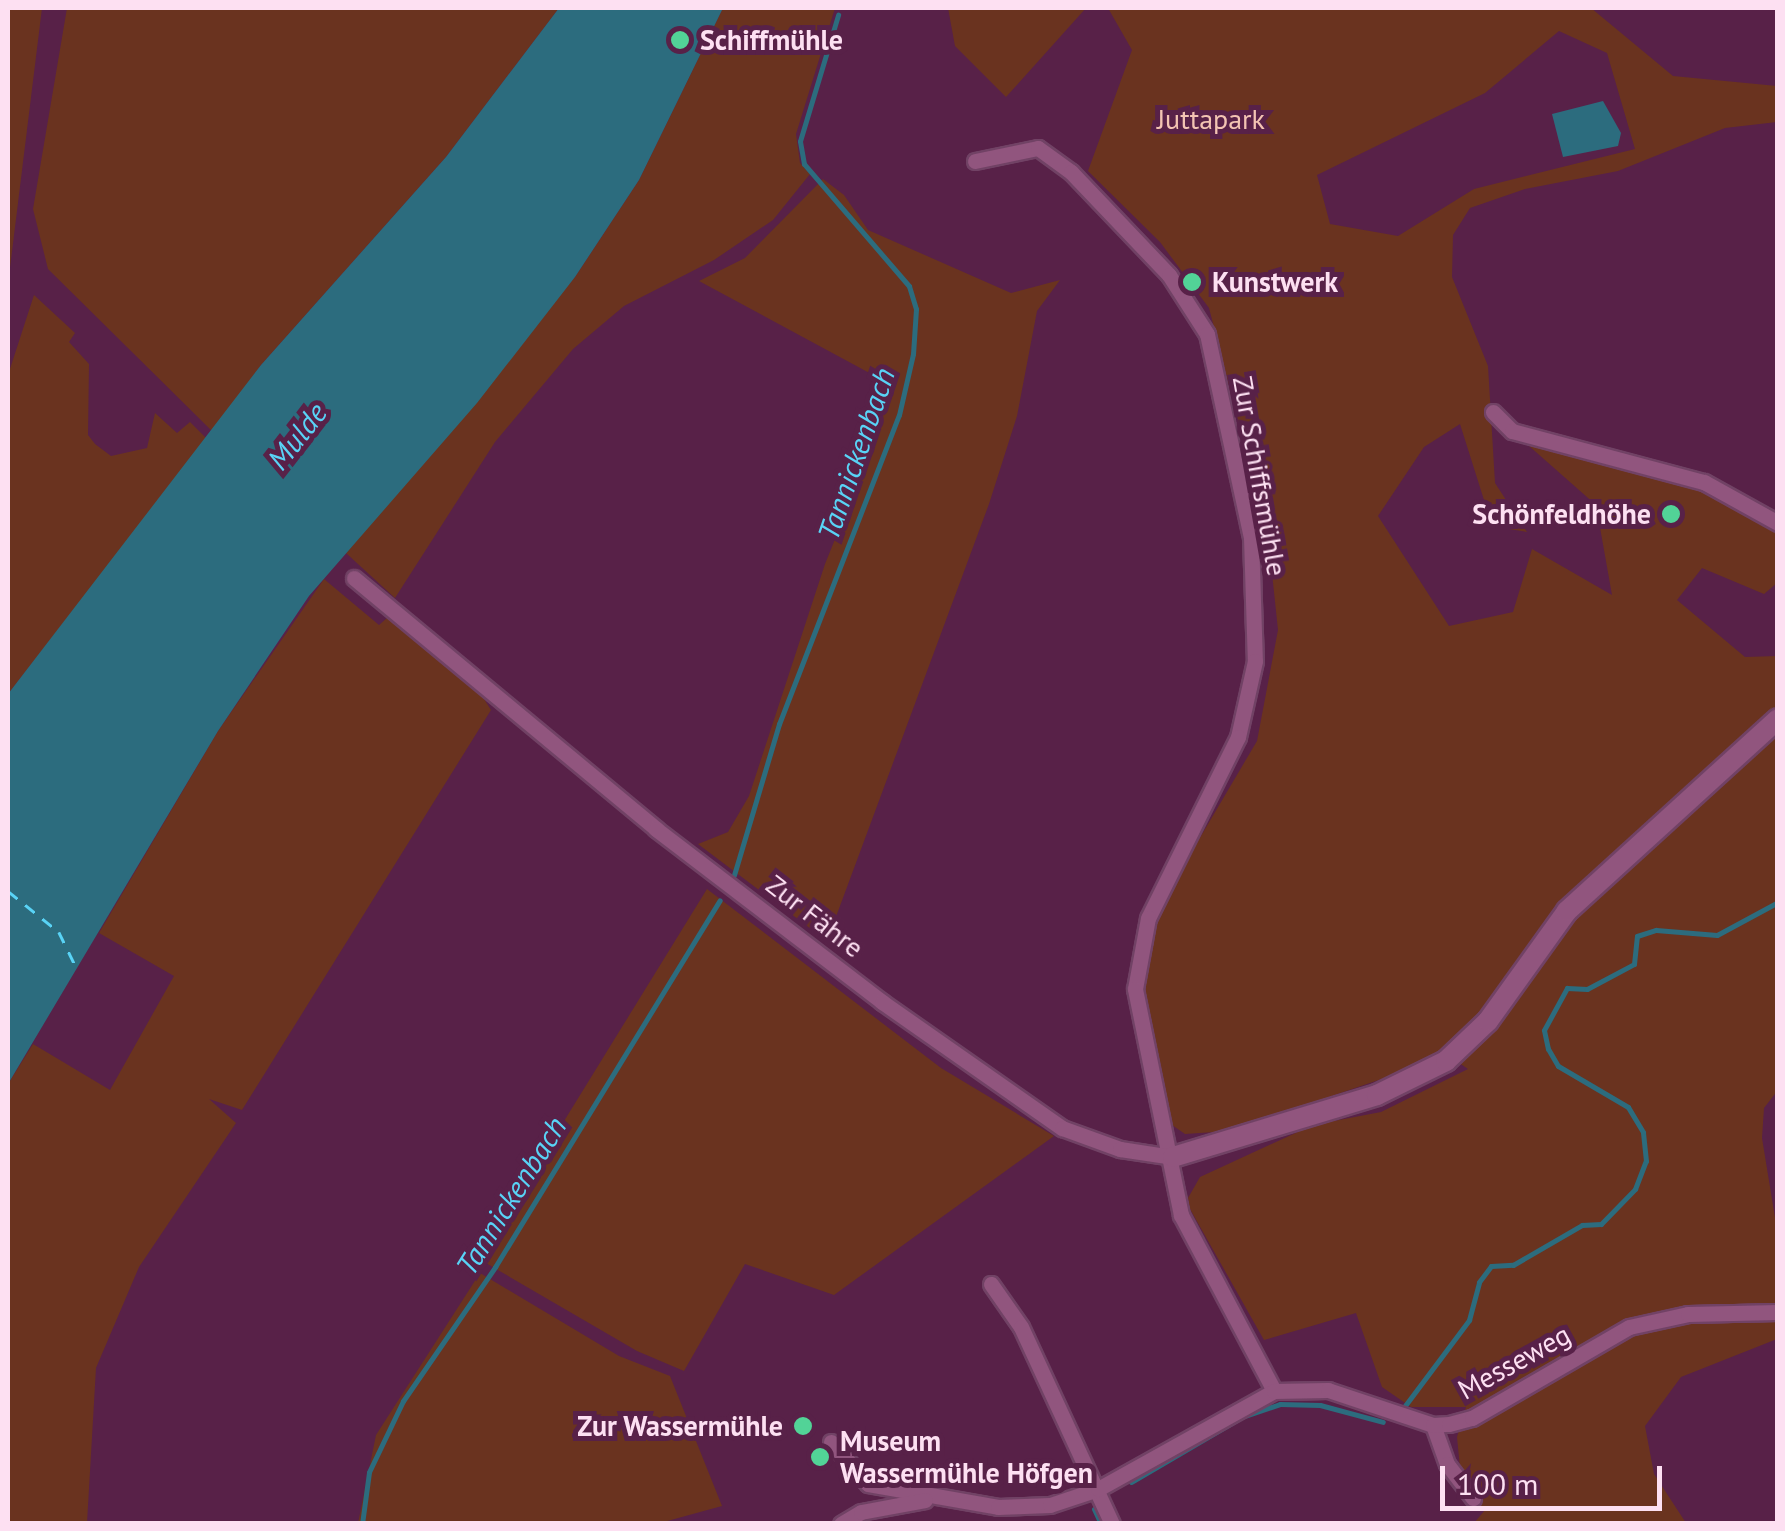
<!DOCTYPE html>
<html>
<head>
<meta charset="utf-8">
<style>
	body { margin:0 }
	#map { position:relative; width:1785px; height:1531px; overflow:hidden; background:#582148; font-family:"PT Sans",sans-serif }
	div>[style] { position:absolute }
	.green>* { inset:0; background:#6a331f }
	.water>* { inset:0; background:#2c6c7e }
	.stream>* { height:5px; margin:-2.5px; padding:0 2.5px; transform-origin:2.5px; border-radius:2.5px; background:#2c6c7e }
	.ferry>* { height:2.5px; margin-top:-1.25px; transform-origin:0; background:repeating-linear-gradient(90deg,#59d3f6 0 12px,transparent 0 22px) }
	.roads { filter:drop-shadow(2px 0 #714265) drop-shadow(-2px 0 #714265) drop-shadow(0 2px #714265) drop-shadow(0 -2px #714265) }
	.street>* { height:15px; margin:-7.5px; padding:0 7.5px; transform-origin:7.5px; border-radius:7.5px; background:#91557e }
	.secondary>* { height:20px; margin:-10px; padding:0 10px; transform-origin:10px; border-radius:10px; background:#91557e }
	.dots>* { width:28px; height:28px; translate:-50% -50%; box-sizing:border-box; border:5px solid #582148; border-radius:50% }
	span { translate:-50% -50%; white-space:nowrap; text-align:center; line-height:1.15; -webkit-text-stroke:10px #582148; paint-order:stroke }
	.poi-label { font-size:28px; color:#fde0f2; font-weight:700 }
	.left { translate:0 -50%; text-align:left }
	.right { translate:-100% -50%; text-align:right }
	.park-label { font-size:28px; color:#f3c4b3 }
	.street-label { font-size:28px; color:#fde0f2 }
	.water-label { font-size:30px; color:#59d3f6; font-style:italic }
	.frame { position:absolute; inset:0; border:10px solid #fde0f2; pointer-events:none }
	.scale { position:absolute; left:1440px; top:1466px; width:222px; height:45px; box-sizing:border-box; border:5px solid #fde0f2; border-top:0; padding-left:12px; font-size:30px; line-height:35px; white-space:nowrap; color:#fde0f2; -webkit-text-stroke:8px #582148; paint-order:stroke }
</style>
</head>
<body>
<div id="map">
	<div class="green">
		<i style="clip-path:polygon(8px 8px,42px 8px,8px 284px)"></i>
		<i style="clip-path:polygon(67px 8px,559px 8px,446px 157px,261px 365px,213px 432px,48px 269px,33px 209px)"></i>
		<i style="clip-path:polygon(723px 8px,835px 8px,796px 134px,800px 163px,810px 174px,773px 220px,714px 260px,624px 306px,573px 349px,495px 442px,395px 598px,346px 553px,575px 277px,639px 180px)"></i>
		<i style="clip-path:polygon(948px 8px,1086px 8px,1006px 97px,955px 46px)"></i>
		<i style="clip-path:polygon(evenodd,1108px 8px,1591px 8px,1673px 76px,1777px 86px,1777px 122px,1725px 128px,1618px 171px,1525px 189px,1470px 208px,1453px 235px,1452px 277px,1488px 366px,1495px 483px,1527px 532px,1503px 528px,1484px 500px,1460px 424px,1424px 447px,1378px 516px,1449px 626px,1513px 612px,1532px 549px,1612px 595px,1596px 505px,1512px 431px,1680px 473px,1777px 523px,1777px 583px,1764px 594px,1702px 568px,1677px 600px,1745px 657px,1778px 656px,1778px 1090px,1764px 1108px,1762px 1138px,1777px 1230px,1777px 1339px,1681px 1377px,1645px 1426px,1654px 1474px,1686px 1523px,1474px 1523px,1485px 1510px,1462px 1488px,1457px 1437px,1466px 1407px,1411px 1407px,1382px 1387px,1356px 1313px,1264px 1340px,1190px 1209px,1188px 1198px,1200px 1177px,1313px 1125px,1381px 1112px,1468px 1069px,1449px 1056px,1229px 1131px,1185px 1134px,1162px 1118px,1137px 987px,1152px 919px,1257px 741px,1278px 630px,1268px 535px,1209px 308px,1160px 242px,1088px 171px,1132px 50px,1108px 8px,1559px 31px,1607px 53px,1635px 149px,1474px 189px,1398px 236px,1330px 224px,1317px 175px,1485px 93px,1559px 31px)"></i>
		<i style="clip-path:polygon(823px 179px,844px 195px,868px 230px,1011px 293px,1060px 280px,1037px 311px,1017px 416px,989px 504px,827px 941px,698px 844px,728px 832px,749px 796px,825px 564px,879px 430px,888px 383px,699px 281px,745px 258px)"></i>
		<i style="clip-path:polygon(34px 295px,75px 333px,69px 342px,89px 364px,88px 435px,95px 444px,111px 456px,147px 448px,155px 413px,177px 433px,190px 422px,207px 439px,8px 694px,8px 375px)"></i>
		<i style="clip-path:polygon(324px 579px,379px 625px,395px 611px,465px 669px,491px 710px,242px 1110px,209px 1099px,236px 1123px,139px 1267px,96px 1368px,87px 1523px,8px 1523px,8px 1084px,33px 1044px,110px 1090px,174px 976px,99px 933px,218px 731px)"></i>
		<i style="clip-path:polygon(707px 889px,941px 1068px,1054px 1136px,834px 1295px,745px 1264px,684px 1371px,637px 1351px,479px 1259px)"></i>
		<i style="clip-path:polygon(480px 1273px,619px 1356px,670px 1376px,722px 1506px,660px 1523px,358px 1523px,376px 1435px)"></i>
	</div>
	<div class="water">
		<i style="clip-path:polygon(559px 8px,723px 8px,639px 180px,575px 277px,477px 403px,309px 596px,218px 731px,8px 1084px,8px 694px,261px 365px,446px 157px)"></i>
		<i style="clip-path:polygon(1603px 101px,1621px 133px,1618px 146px,1563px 157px,1552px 114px)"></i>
	</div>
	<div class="stream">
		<i style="left:734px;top:875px;width:158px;rotate:-73.4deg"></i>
		<i style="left:779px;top:724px;width:331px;rotate:-68.8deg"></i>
		<i style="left:899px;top:415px;width:63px;rotate:-77.1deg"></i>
		<i style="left:913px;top:354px;width:45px;rotate:-86.2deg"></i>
		<i style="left:916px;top:309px;width:24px;rotate:-107deg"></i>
		<i style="left:909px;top:286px;width:161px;rotate:-130.7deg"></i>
		<i style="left:804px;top:164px;width:23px;rotate:-100deg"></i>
		<i style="left:800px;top:141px;width:132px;rotate:-73.2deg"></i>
		<i style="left:1404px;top:1407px;width:109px;rotate:-53.2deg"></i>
		<i style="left:1469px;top:1320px;width:39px;rotate:-75deg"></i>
		<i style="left:1479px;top:1282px;width:20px;rotate:-53deg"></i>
		<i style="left:1491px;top:1266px;width:22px;rotate:-3deg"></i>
		<i style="left:1513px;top:1265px;width:80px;rotate:-30.1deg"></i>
		<i style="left:1582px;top:1225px;width:19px;rotate:-3deg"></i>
		<i style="left:1601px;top:1224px;width:49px;rotate:-45.8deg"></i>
		<i style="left:1635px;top:1189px;width:30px;rotate:-69deg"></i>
		<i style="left:1646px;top:1161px;width:29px;rotate:-96deg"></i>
		<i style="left:1643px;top:1132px;width:29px;rotate:-121deg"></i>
		<i style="left:1628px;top:1107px;width:81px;rotate:-149.6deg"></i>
		<i style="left:1558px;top:1066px;width:20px;rotate:-120deg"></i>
		<i style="left:1548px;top:1049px;width:19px;rotate:-102deg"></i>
		<i style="left:1544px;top:1030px;width:48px;rotate:-61.3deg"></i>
		<i style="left:1567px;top:988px;width:20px;rotate:3deg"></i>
		<i style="left:1587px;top:989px;width:53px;rotate:-28deg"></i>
		<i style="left:1634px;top:964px;width:28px;rotate:-84deg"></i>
		<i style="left:1637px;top:936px;width:20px;rotate:-18deg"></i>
		<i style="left:1656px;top:930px;width:61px;rotate:4.7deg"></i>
		<i style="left:1717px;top:935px;width:69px;rotate:-28.4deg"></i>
		<i style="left:1131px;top:1482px;width:129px;rotate:-30.4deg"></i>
		<i style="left:1242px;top:1417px;width:40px;rotate:-18.9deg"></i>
		<i style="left:1280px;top:1404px;width:40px;rotate:1.4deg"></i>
		<i style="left:1320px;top:1405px;width:65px;rotate:15.1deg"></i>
		<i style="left:1094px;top:1509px;width:17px;rotate:65deg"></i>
		<i style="left:362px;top:1524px;width:52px;rotate:-82.3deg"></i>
		<i style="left:369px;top:1472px;width:79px;rotate:-64.4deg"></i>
		<i style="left:403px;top:1401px;width:163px;rotate:-55.5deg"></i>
		<i style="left:495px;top:1267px;width:430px;rotate:-58.5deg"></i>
	</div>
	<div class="ferry">
		<i style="left:8px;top:891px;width:65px;rotate:38.8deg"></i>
		<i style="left:59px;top:932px;width:37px;rotate:64deg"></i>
	</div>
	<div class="roads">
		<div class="street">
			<i style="left:975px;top:161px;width:64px;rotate:-11.7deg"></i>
			<i style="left:1038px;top:148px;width:41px;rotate:36deg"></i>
			<i style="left:1071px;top:172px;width:142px;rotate:46.4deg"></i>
			<i style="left:1169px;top:275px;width:70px;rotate:57.2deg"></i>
			<i style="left:1207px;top:334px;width:208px;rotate:77.8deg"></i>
			<i style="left:1251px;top:537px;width:124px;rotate:88.2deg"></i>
			<i style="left:1255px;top:661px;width:78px;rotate:102.6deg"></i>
			<i style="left:1238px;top:737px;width:202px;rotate:116.4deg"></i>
			<i style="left:1148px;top:918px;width:72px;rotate:100.4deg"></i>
			<i style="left:1135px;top:989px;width:231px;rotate:78.5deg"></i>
			<i style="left:1181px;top:1215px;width:199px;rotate:62.1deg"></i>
			<i style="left:1493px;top:412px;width:27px;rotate:45deg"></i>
			<i style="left:1512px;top:431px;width:199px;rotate:14.9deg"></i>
			<i style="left:1704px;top:482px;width:85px;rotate:29deg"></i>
			<i style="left:354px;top:578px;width:393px;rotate:39.7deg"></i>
			<i style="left:656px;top:829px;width:285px;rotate:37.4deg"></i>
			<i style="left:882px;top:1002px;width:220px;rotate:35deg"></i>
			<i style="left:1062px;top:1128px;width:62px;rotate:19.9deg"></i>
			<i style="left:1120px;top:1149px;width:54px;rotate:8.6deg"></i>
			<i style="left:991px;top:1284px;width:52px;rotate:55.1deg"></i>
			<i style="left:1021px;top:1327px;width:217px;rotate:65.2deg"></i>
			<i style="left:1433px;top:1425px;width:41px;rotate:70.3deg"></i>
			<i style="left:1447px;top:1464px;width:43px;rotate:52.6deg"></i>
			<i style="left:831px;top:1442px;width:56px;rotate:48.6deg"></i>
			<i style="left:868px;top:1484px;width:132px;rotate:10deg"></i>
			<i style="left:998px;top:1507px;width:52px;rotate:-2.2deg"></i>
			<i style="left:1050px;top:1505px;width:51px;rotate:-18.4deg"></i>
			<i style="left:1098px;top:1489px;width:201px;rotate:-29.1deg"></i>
			<i style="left:1274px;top:1391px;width:54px;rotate:-1.1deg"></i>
			<i style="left:1328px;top:1390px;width:111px;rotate:18.4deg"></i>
			<i style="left:1433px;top:1425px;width:16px;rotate:-4deg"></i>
			<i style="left:1449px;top:1424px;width:24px;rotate:-15deg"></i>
			<i style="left:1472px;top:1418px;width:181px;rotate:-30.1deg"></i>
			<i style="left:1629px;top:1327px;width:60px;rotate:-12.4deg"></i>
			<i style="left:1688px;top:1314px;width:90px;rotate:-1.3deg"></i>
			<i style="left:841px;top:1524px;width:23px;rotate:-31deg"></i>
			<i style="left:861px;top:1512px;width:65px;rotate:-10.6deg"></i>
		</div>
		<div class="secondary">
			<i style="left:1173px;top:1157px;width:213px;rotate:-16.9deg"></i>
			<i style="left:1377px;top:1095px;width:77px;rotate:-26.2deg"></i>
			<i style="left:1446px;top:1061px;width:58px;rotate:-43.6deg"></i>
			<i style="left:1488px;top:1021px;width:135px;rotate:-54.3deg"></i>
			<i style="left:1567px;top:911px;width:285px;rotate:-42.3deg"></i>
		</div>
	</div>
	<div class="dots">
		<i style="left:680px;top:40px;background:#52d397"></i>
		<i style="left:1192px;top:282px;background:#52d397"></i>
		<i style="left:1671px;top:514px;background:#52d397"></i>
		<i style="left:803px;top:1426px;background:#52d397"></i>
		<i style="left:820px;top:1457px;background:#52d397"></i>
	</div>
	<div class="poi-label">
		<span class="left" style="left:700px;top:40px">Schiffmühle</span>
		<span class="left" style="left:1212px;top:282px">Kunstwerk</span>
		<span class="right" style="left:1651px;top:514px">Schönfeldhöhe</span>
		<span class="right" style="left:783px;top:1426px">Zur Wassermühle</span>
		<span class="left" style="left:840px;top:1457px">Museum<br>Wassermühle Höfgen</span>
	</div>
	<div class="park-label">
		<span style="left:1211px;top:119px">Juttapark</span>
	</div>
	<div class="street-label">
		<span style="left:1260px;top:476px;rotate:80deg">Zur Schiffsmühle</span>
		<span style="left:815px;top:916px;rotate:38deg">Zur Fähre</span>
		<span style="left:1514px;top:1362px;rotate:-29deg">Messeweg</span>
	</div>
	<div class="water-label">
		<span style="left:297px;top:436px;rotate:-52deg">Mulde</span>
		<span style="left:856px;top:454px;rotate:-71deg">Tannickenbach</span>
		<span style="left:511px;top:1196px;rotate:-58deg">Tannickenbach</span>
	</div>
	<div class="frame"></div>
	<div class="scale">100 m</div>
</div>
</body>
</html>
